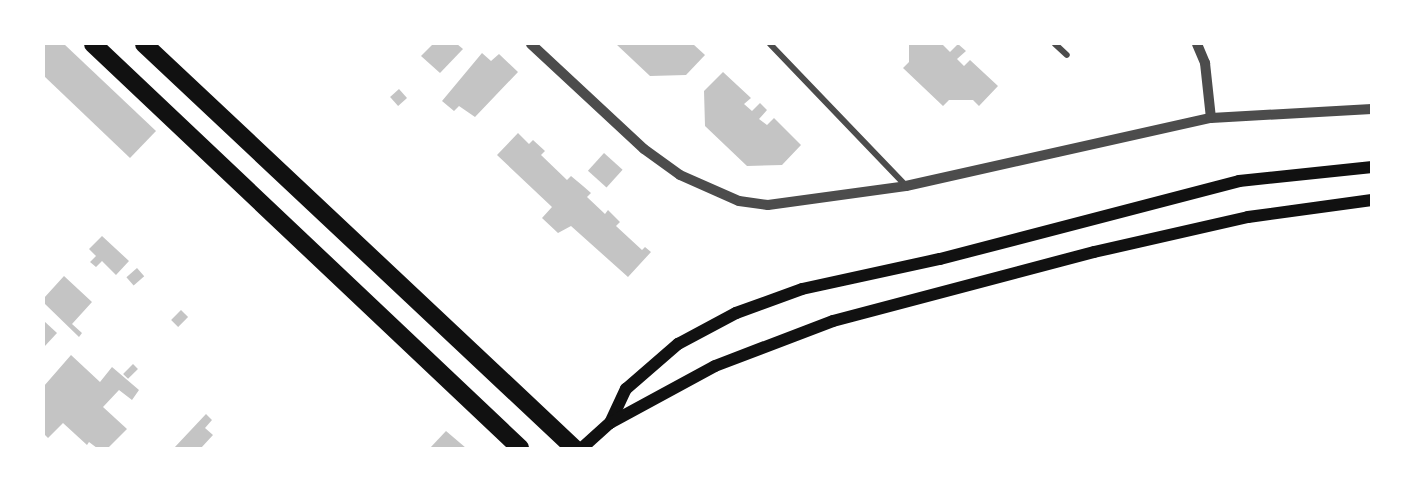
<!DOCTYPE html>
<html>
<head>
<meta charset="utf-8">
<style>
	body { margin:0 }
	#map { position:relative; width:1415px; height:492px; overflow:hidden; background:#fff; font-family:Roboto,sans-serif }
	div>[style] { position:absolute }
	.building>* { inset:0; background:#c4c4c4; transform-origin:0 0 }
	.minor>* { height:6px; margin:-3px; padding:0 3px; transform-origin:3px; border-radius:3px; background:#4c4c4c }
	.tertiary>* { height:10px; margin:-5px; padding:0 5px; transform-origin:5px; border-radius:5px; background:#4c4c4c }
	.secondary>* { height:12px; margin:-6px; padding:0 6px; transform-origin:6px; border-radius:6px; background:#111 }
	.motorway>* { height:18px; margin:-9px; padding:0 9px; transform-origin:9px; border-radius:9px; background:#111 }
	span { translate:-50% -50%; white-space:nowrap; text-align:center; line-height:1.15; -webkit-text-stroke:4.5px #fff; paint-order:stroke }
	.frame { position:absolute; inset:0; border:45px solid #fff; pointer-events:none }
</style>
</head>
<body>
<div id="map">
	<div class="building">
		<i style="clip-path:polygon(44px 44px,64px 44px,156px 131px,130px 158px,44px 76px)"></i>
		<i style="clip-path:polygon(433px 44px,457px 44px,463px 49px,440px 73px,421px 56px)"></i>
		<i style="clip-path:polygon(616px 44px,693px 44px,705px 55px,686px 75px,650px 76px)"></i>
		<i style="clip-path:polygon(909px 44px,942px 44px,950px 52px,958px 44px,966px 51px,957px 59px,964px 66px,970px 60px,998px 86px,979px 106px,973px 100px,949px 100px,943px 106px,903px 68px,909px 62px)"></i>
		<i style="clip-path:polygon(482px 53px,491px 61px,499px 54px,518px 72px,475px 117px,459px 106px,454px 111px,442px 101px)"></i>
		<i style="clip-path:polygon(723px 72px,751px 98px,744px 104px,752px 111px,760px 103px,767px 110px,759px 119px,767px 125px,774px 118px,801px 145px,782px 165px,747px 166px,705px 126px,704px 91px)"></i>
		<i style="left:399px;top:89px;width:12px;height:12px;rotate:48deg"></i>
		<i style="clip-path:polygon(518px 133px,529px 144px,533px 140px,545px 151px,541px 155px,567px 180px,571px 176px,583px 186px,591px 193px,587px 197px,605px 214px,608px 210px,620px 222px,616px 226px,642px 250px,645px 247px,651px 252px,628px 277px,571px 226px,558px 233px,542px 218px,552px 207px,497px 155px)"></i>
		<i style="left:604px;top:153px;width:25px;height:24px;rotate:42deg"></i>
		<i style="clip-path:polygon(102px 236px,129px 261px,116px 275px,102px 261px,96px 267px,90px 262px,96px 256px,89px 249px)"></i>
		<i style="left:137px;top:268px;width:11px;height:14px;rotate:49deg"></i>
		<i style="clip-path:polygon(64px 276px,92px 302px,72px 324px,82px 333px,79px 337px,44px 303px,44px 298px)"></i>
		<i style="left:181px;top:310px;width:10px;height:14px;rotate:45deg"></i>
		<i style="clip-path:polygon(44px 321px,57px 333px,44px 347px)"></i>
		<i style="clip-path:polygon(71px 355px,100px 382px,112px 367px,139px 390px,132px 400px,119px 390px,103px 407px,127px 429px,108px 448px,97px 448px,89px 442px,87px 445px,63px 423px,48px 438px,44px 434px,44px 386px)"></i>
		<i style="left:133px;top:364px;width:7px;height:14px;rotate:45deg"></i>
		<i style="clip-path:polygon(206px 414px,212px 420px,205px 428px,213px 435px,201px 448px,174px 448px)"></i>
		<i style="clip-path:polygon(446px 431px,466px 448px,430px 448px)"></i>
	</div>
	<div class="minor">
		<i style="left:770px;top:44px;width:197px;rotate:46.2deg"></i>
		<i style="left:1055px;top:44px;width:16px;rotate:43deg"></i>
	</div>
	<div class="tertiary">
		<i style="left:531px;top:44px;width:154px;rotate:42.9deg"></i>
		<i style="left:644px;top:149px;width:44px;rotate:35.8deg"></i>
		<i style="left:680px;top:175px;width:64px;rotate:23.8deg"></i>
		<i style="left:739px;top:201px;width:29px;rotate:8deg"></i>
		<i style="left:768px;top:205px;width:139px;rotate:-7.8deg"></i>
		<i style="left:906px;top:186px;width:312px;rotate:-12.6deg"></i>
		<i style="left:1211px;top:118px;width:161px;rotate:-3.2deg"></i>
		<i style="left:1197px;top:44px;width:21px;rotate:67deg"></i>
		<i style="left:1205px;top:63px;width:55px;rotate:83.8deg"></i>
	</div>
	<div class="secondary">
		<i style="left:610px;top:423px;width:38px;rotate:-65deg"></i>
		<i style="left:626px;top:389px;width:69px;rotate:-40.9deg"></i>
		<i style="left:678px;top:344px;width:66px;rotate:-28.1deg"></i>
		<i style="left:736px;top:313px;width:70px;rotate:-20deg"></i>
		<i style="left:802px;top:289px;width:141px;rotate:-12.3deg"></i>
		<i style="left:940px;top:259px;width:309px;rotate:-14.6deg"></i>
		<i style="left:1239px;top:181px;width:134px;rotate:-6deg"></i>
		<i style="left:582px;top:448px;width:38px;rotate:-42deg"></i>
		<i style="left:610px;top:423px;width:119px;rotate:-28.5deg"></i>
		<i style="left:715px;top:366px;width:126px;rotate:-20.9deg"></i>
		<i style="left:833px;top:321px;width:270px;rotate:-14.8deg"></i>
		<i style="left:1094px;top:252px;width:158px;rotate:-12.8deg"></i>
		<i style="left:1248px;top:217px;width:125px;rotate:-7.8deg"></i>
	</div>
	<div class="motorway">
		<i style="left:93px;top:44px;width:588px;rotate:43.41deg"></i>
		<i style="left:144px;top:44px;width:590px;rotate:43.21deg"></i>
	</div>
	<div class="frame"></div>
</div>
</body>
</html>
